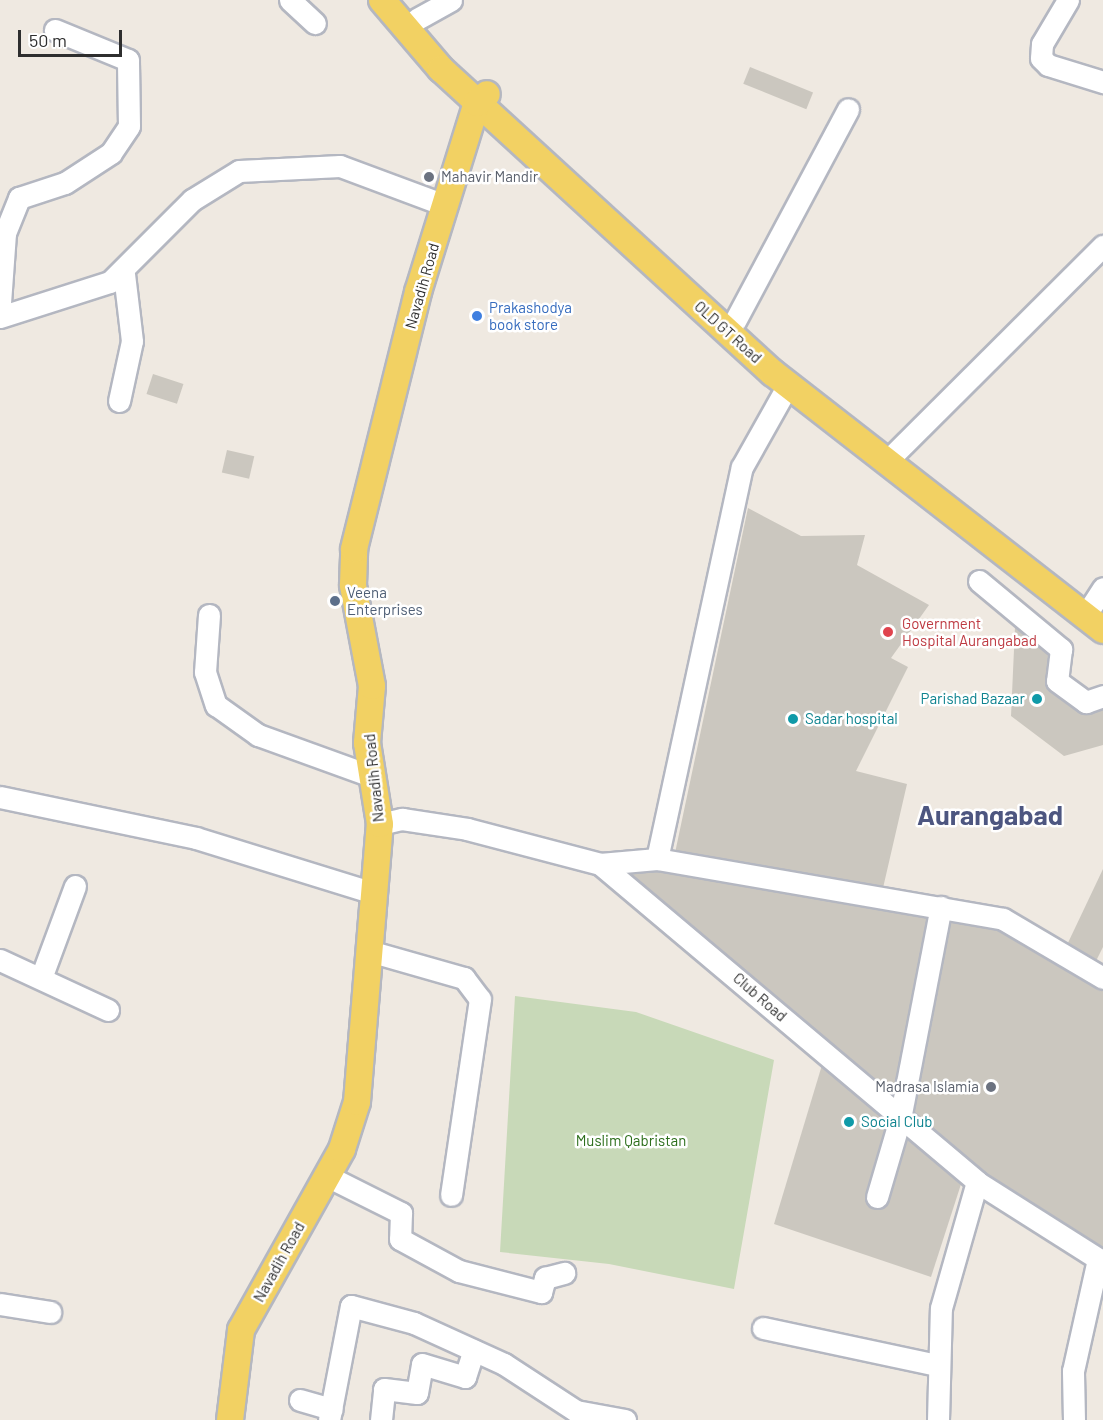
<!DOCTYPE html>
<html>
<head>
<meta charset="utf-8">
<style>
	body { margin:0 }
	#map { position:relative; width:1103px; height:1420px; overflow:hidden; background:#efe9e1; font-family:Barlow,sans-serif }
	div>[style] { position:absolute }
	.cemetery>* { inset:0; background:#c8d9b8 }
	.building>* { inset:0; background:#cbc7bf; transform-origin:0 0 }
	.roads { filter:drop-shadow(2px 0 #b4b7c1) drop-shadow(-2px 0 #b4b7c1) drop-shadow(0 2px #b4b7c1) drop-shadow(0 -2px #b4b7c1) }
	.minor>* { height:21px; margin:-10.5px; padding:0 10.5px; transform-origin:10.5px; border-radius:10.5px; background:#fff }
	.major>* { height:26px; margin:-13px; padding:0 13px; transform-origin:13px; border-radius:13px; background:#f2d163 }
	.dots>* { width:16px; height:16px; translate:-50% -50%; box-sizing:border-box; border:3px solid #fff; border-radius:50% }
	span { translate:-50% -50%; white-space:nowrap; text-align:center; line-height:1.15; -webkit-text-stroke:5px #fff; paint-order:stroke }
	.worship-label { font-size:15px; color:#5b616d }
	.left { translate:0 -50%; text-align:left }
	.right { translate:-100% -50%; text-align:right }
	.street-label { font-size:15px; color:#2e2e2e }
	.shop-label { font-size:15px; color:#366cbe }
	.service-label { font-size:15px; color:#4e5e75 }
	.health-label { font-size:15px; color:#be3a42 }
	.culture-label { font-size:15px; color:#0d838f }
	.park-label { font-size:15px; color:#2c6e1b }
	.town-label { font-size:27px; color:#4d5680; font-weight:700 }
	.scale { position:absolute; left:18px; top:30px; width:104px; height:27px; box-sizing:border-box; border:3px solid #2e2e2e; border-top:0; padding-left:8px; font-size:18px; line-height:21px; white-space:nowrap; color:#2e2e2e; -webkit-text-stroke:4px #fff; paint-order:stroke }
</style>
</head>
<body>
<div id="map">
	<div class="cemetery">
		<i style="clip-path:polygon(515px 996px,636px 1012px,774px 1060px,734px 1289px,609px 1264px,500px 1252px)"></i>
	</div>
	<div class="building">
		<i style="left:750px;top:67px;width:68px;height:18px;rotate:22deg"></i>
		<i style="left:153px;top:374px;width:32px;height:21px;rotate:18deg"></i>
		<i style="left:227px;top:450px;width:28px;height:23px;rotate:13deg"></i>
		<i style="clip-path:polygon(748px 508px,801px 536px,865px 535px,857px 565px,929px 605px,891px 658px,908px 667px,856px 771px,907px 784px,883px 888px,675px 853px)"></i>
		<i style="clip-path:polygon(1015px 627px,1051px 656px,1050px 690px,1081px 713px,1103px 707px,1103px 745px,1064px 756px,1011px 716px)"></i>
		<i style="clip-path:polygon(610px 865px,768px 881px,1000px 923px,1103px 986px,1103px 1258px,1002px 1188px)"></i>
		<i style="clip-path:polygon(1103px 869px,1103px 947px,1096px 961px,1066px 947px)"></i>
		<i style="clip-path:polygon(822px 1065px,963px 1178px,931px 1277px,774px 1224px)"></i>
	</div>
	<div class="roads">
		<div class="minor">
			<i style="left:290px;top:0;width:34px;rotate:43deg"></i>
			<i style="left:1068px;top:0;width:51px;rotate:120.6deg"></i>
			<i style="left:1042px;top:44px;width:14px;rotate:94deg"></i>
			<i style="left:1041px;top:58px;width:10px;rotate:45deg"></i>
			<i style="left:1048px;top:65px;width:58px;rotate:17.2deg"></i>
			<i style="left:417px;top:19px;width:39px;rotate:-29deg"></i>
			<i style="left:0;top:303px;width:70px;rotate:-85.9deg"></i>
			<i style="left:5px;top:233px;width:38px;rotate:-68deg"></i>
			<i style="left:19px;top:198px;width:48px;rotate:-18.1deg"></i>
			<i style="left:65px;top:183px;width:55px;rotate:-33.1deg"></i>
			<i style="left:111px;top:153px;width:32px;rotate:-56deg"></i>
			<i style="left:129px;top:126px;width:66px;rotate:-90.9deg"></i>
			<i style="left:128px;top:60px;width:79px;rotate:-157.7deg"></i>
			<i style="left:0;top:317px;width:115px;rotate:-17.7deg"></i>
			<i style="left:110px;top:282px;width:116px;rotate:-45deg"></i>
			<i style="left:192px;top:200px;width:55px;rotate:-31.7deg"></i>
			<i style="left:239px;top:171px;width:101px;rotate:-2.8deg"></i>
			<i style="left:340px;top:166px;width:112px;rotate:20.4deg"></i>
			<i style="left:735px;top:321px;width:240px;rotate:-61.9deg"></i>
			<i style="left:119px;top:401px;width:61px;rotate:-77.8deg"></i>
			<i style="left:132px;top:341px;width:67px;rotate:-96.8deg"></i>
			<i style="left:894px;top:454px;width:295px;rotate:-44.9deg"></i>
			<i style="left:979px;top:581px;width:107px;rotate:39.7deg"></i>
			<i style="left:1061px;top:649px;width:32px;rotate:97deg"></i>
			<i style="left:1057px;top:681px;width:36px;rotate:36deg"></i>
			<i style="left:1086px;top:702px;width:18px;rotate:-19deg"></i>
			<i style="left:209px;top:615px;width:57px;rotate:94deg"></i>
			<i style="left:205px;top:672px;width:35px;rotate:72deg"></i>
			<i style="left:216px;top:705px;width:52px;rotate:35.5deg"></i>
			<i style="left:258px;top:735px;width:120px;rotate:19.9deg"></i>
			<i style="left:1085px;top:616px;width:33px;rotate:-57deg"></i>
			<i style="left:0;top:797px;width:200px;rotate:11.8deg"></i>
			<i style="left:196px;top:838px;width:186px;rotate:17.2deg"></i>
			<i style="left:380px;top:824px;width:23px;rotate:-13deg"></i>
			<i style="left:402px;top:819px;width:66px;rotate:8.7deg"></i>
			<i style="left:467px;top:829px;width:138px;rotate:14.7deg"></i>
			<i style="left:600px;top:864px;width:493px;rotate:40.1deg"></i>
			<i style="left:977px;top:1182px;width:149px;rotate:32.4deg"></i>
			<i style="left:657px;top:859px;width:401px;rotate:-77.8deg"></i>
			<i style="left:742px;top:467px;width:94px;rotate:-60.7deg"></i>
			<i style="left:600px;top:864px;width:57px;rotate:-5deg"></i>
			<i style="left:657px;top:859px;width:351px;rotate:9.8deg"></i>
			<i style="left:1003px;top:919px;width:116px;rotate:30.5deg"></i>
			<i style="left:369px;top:951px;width:99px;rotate:15.9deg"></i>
			<i style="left:464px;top:978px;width:26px;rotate:53deg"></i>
			<i style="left:480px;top:999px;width:198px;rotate:98.4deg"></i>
			<i style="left:0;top:960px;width:119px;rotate:24.8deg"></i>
			<i style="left:41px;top:978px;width:98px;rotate:-69.7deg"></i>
			<i style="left:327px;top:1176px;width:83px;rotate:26.6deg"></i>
			<i style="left:401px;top:1213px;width:26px;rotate:92deg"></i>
			<i style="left:400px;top:1239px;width:67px;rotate:28.5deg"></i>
			<i style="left:459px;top:1271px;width:85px;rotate:14.4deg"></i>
			<i style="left:541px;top:1292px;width:15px;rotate:-74deg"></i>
			<i style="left:545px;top:1278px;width:20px;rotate:-15deg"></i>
			<i style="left:877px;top:1197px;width:81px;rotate:-73.6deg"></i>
			<i style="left:900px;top:1119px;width:216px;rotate:-79.1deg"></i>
			<i style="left:0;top:1304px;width:51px;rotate:9.1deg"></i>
			<i style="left:763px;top:1328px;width:178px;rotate:12deg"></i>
			<i style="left:300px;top:1400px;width:33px;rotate:16deg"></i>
			<i style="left:329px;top:1420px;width:116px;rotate:-79.1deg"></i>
			<i style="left:351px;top:1306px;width:65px;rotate:15.1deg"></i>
			<i style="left:414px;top:1323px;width:99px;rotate:24.5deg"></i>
			<i style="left:504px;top:1364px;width:86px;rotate:33.1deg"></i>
			<i style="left:576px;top:1411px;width:50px;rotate:10.4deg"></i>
			<i style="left:381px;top:1420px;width:31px;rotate:-84deg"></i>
			<i style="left:384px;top:1389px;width:33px;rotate:7deg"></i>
			<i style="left:417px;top:1393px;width:29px;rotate:-80deg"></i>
			<i style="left:422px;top:1364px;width:45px;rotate:16.8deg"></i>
			<i style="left:465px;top:1377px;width:28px;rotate:-72deg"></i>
			<i style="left:938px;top:1420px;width:112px;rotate:-88.5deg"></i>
			<i style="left:941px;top:1308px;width:131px;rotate:-74.1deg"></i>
			<i style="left:1074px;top:1420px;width:49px;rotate:-91.2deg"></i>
			<i style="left:1073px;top:1371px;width:115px;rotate:-77.4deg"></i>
		</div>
		<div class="major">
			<i style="left:382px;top:0;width:91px;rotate:49.5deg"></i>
			<i style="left:441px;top:69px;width:450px;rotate:42.5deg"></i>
			<i style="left:773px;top:373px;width:418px;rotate:37.9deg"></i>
			<i style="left:230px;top:1420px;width:91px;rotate:-83deg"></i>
			<i style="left:241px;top:1330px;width:207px;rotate:-60.8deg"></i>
			<i style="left:342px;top:1149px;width:49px;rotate:-72.3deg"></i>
			<i style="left:357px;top:1102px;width:279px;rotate:-85.3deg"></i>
			<i style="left:380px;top:824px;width:82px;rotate:-99.1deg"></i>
			<i style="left:367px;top:743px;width:57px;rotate:-85deg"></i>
			<i style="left:372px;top:686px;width:103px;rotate:-100.7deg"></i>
			<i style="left:353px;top:585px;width:36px;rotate:-88deg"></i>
			<i style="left:354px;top:549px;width:265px;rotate:-76deg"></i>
			<i style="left:418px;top:292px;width:198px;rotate:-72.7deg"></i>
			<i style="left:477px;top:103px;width:13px;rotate:-42deg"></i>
		</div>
	</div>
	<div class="dots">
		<i style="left:429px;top:177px;background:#6b7280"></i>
		<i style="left:477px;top:316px;background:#3f7fe0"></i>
		<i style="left:335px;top:601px;background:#5c6f8a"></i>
		<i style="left:888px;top:632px;background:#e0444e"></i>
		<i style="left:1037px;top:699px;background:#0f9aa8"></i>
		<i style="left:793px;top:719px;background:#0f9aa8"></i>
		<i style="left:991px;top:1087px;background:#6b7280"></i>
		<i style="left:849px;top:1122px;background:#0f9aa8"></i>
	</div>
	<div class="worship-label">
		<span class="left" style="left:441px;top:177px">Mahavir Mandir</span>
		<span class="right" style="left:979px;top:1087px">Madrasa Islamia</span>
	</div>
	<div class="street-label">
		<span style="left:422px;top:286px;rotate:-74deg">Navadih Road</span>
		<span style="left:728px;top:332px;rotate:42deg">OLD GT Road</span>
		<span style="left:374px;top:778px;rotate:-96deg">Navadih Road</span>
		<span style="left:760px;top:997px;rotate:41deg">Club Road</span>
		<span style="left:279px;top:1262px;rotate:-61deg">Navadih Road</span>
	</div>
	<div class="shop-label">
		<span class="left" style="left:489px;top:316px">Prakashodya<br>book store</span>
	</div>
	<div class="service-label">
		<span class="left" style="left:347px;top:601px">Veena<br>Enterprises</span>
	</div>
	<div class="health-label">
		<span class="left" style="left:902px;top:632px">Government<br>Hospital Aurangabad</span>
	</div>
	<div class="culture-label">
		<span class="right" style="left:1025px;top:699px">Parishad Bazaar</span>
		<span class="left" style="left:805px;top:719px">Sadar hospital</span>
		<span class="left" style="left:861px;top:1122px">Social Club</span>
	</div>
	<div class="park-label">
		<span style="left:631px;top:1141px">Muslim Qabristan</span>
	</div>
	<div class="town-label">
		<span style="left:990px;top:815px">Aurangabad</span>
	</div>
	<div class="scale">50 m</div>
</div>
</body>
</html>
